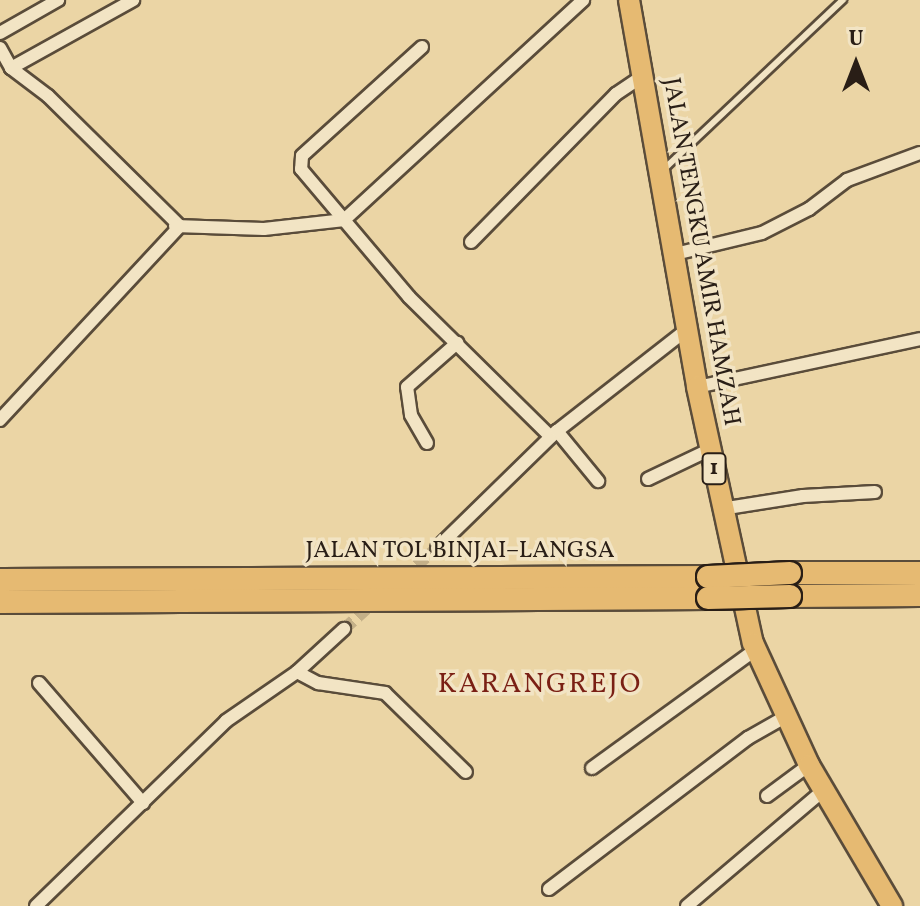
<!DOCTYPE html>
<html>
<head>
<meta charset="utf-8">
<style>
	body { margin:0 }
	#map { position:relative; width:920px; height:906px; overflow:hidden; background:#ebd5a5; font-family:Vollkorn,serif }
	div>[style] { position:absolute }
	.minor-tunnel>* { height:12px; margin-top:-6px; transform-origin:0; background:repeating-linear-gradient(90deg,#c4b088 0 12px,transparent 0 18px) }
	.roads { filter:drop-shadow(2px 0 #5a4c3a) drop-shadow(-2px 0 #5a4c3a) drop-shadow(0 2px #5a4c3a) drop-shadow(0 -2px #5a4c3a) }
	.service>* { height:6px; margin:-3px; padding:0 3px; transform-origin:3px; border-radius:3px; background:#f2e4c4 }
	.minor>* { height:12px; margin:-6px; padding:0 6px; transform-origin:6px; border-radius:6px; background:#f2e4c4 }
	.trunk>* { height:20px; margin:-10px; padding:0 10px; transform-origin:10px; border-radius:10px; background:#e6ba72 }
	.motorway>* { height:22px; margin:-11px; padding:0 11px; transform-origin:11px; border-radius:11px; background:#e6ba72 }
	.bridges { filter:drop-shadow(2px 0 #291e16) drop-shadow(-2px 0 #291e16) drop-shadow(0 2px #291e16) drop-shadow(0 -2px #291e16) }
	.motorway-bridge>* { height:22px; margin:-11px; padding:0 11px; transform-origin:11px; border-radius:11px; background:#e6ba72 }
	span { translate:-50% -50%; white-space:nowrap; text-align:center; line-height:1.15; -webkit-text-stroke:7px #f2e4c4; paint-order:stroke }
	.shield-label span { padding:2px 6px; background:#f2e4c4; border:2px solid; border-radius:6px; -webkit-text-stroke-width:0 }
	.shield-label { font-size:22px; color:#291e16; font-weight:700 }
	.street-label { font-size:24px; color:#291e16 }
	.quarter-label { font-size:28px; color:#7a1f14; letter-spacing:2px }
	.north { position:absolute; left:816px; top:24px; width:80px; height:80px; -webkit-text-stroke:6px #f2e4c4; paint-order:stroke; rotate:0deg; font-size:22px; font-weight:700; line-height:32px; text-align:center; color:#291e16 }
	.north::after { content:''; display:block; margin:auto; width:28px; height:36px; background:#291e16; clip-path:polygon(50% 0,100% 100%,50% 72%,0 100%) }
</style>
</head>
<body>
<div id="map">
	<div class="minor-tunnel">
		<i style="left:403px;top:577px;width:45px;rotate:-40.5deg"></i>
		<i style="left:344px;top:629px;width:40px;rotate:-42deg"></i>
	</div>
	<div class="roads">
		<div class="service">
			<i style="left:663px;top:170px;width:248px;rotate:-43.4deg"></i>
		</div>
		<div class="minor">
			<i style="left:0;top:33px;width:67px;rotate:-29.6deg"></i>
			<i style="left:422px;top:47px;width:162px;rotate:137.8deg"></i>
			<i style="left:302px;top:156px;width:13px;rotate:94deg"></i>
			<i style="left:301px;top:169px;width:167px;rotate:49.8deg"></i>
			<i style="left:409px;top:297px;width:199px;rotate:44.6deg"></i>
			<i style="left:0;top:48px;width:23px;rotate:61deg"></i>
			<i style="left:11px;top:68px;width:46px;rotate:37.1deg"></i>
			<i style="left:48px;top:96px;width:185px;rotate:44.6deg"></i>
			<i style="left:180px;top:226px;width:265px;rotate:132.9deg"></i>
			<i style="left:11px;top:68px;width:140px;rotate:-29.1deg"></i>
			<i style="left:175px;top:226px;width:89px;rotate:1.9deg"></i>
			<i style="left:264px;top:229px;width:81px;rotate:-6.4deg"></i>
			<i style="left:344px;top:220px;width:325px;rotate:-42.6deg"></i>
			<i style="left:471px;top:242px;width:207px;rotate:-45.6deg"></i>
			<i style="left:616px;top:94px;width:30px;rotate:-34deg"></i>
			<i style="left:675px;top:254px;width:89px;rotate:-13.6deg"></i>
			<i style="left:762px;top:233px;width:53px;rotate:-27.1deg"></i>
			<i style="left:809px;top:209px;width:48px;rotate:-37.3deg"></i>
			<i style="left:847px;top:180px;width:78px;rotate:-20.3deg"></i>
			<i style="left:697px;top:387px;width:228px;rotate:-12.1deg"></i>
			<i style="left:557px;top:431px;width:65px;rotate:50.6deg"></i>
			<i style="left:427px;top:443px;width:32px;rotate:-120deg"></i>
			<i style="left:411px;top:415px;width:28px;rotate:-98deg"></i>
			<i style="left:407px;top:387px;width:67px;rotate:-41.3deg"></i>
			<i style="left:648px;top:479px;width:70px;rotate:-25.5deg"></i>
			<i style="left:721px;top:509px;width:83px;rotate:-9deg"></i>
			<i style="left:803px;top:496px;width:72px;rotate:-3.2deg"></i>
			<i style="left:437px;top:548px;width:168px;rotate:-44.3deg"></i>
			<i style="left:557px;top:431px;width:167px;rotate:-38deg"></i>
			<i style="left:297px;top:672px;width:24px;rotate:28deg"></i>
			<i style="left:318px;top:683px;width:68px;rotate:8.5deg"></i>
			<i style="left:385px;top:693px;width:113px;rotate:44.3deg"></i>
			<i style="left:39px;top:683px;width:159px;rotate:49.1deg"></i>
			<i style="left:592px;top:768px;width:201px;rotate:-35.9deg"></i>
			<i style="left:767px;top:796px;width:52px;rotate:-36.4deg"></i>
			<i style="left:549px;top:889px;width:250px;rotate:-37.2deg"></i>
			<i style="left:748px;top:738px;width:43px;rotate:-29.6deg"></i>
			<i style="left:36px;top:906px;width:265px;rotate:-44.2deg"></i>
			<i style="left:226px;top:721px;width:86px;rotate:-34.6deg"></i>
			<i style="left:297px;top:672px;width:64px;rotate:-42.5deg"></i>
			<i style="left:687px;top:906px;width:180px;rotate:-40.3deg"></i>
		</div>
		<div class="trunk">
			<i style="left:629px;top:0;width:393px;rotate:80deg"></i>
			<i style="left:697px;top:387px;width:262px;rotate:77.7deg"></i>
			<i style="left:753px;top:643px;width:134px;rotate:65.3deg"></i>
			<i style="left:809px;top:765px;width:164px;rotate:59.5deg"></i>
		</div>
		<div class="motorway">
			<i style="left:790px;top:573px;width:130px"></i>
			<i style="left:0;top:580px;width:708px;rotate:-0.24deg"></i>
			<i style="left:790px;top:596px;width:130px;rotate:-0.4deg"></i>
			<i style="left:0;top:602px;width:708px;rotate:-0.32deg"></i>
		</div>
	</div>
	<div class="bridges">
		<div class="motorway-bridge">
			<i style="left:708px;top:577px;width:82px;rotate:-2.8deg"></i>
			<i style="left:708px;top:598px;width:82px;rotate:-1.4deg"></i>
		</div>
	</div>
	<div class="shield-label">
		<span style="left:714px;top:469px">1</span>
	</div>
	<div class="street-label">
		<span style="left:700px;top:252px;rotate:80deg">JALAN TENGKU AMIR HAMZAH</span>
		<span style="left:460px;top:552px">JALAN TOL BINJAI–LANGSA</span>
	</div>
	<div class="quarter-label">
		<span style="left:540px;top:685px">KARANGREJO</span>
	</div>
	<div class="north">U</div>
</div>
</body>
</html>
